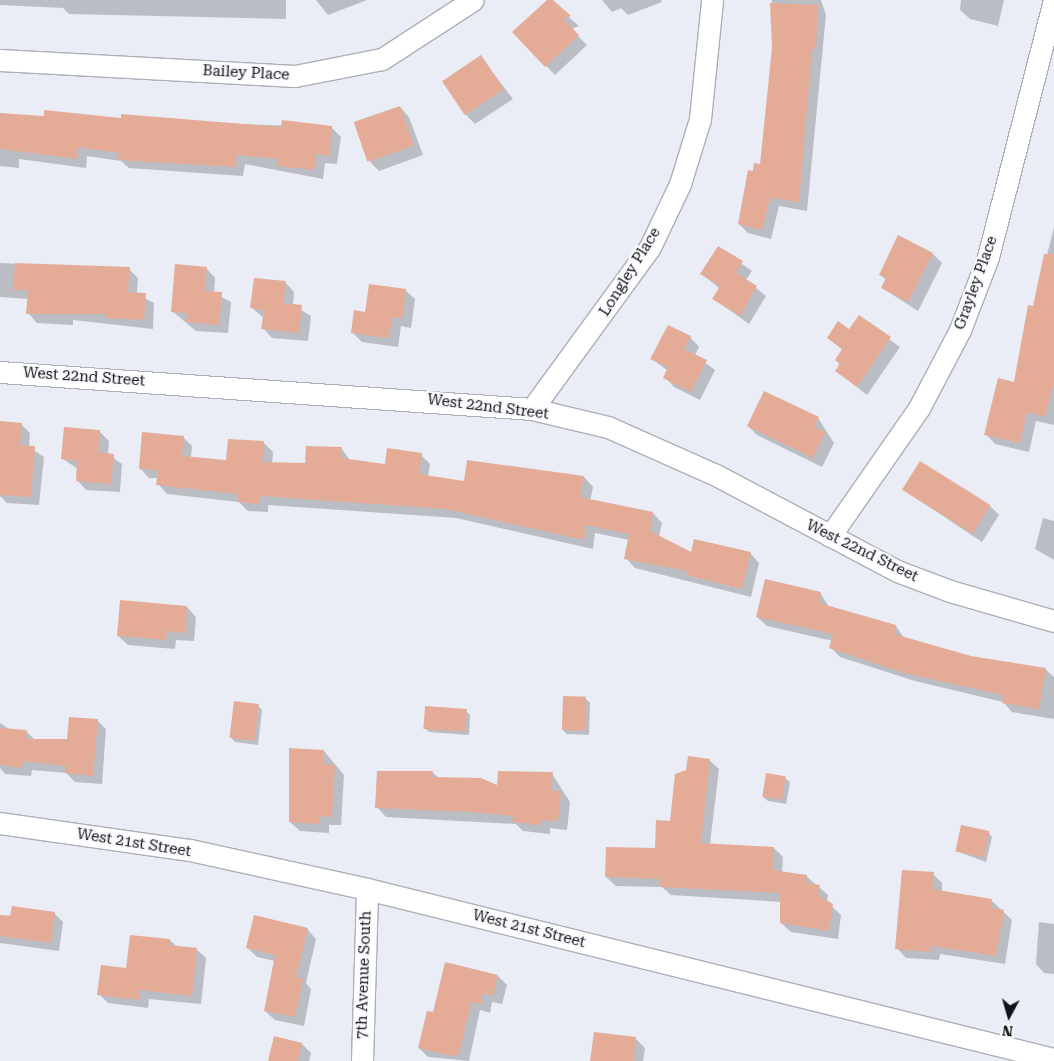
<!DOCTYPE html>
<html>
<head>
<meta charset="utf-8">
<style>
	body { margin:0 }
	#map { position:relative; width:1054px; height:1061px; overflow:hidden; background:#eaedf5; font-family:"Roboto Serif",serif }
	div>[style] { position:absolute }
	.shadow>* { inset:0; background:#0003 }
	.building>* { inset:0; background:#e4ac97; transform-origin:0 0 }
	.roads { filter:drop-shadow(1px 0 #acafb7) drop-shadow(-1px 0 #acafb7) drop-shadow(0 1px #acafb7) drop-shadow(0 -1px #acafb7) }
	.minor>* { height:21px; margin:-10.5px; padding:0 10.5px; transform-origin:10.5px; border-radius:10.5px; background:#fff }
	span { translate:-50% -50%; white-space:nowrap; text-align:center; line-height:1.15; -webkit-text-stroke:4.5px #f9fafd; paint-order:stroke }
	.street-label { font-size:15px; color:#111215 }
	.north { position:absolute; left:984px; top:991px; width:50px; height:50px; -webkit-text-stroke:4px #f9fafd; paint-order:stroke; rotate:186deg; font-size:14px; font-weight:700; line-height:20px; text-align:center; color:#111215 }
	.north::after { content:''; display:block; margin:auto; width:18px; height:22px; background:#111215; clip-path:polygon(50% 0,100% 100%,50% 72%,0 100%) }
</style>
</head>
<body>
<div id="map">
	<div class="shadow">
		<i style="clip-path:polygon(0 0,286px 0,286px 19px,69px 14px,63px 8px,0 5px)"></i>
		<i style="clip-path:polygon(316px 0,367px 0,328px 15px)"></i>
		<i style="clip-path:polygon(549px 0,579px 26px,571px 29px,587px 45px,555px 75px,514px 32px)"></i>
		<i style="clip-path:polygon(602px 0,661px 0,662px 2px,628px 15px,621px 8px,612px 12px)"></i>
		<i style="clip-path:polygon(772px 0,821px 0,826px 15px,807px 211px,779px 206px,771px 239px,748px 233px,739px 224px,754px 172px,761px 165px,773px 48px)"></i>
		<i style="clip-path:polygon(961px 0,1004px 0,998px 26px,970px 19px,960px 10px)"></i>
		<i style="clip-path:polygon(481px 57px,513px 99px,475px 124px,466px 115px)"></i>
		<i style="clip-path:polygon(400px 107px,409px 117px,423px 155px,379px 171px,370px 162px)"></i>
		<i style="clip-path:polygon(0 116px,331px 127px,341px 137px,337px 164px,325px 163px,323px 179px,245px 164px,243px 176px,129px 168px,121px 161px,87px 156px,86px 168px,19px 159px,19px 168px,0 166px)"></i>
		<i style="clip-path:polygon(1054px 227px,1054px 425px,1036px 421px,1029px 452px,995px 444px,986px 434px,1015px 383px)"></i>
		<i style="clip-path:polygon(718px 247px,752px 271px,746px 280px,766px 296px,749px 324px,714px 299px,720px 289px,702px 274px)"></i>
		<i style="clip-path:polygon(933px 254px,942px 263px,918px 311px,882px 288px,886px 280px,880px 274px)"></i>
		<i style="clip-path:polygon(0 263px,129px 269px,138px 278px,137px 294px,154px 303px,153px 329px,73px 320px,73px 325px,37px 323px,28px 313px,29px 299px,0 297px)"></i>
		<i style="clip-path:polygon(206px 268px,215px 278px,214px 293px,231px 302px,228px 333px,196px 331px,172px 311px)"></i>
		<i style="clip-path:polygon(285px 282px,294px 292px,293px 305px,311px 316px,308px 341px,272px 338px,263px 328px,264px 318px,252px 308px)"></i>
		<i style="clip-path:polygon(405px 290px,415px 299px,411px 328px,401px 326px,398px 347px,362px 342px,352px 332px,366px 313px)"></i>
		<i style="clip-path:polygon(859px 317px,900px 347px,867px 395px,837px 371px,843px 350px,828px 338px,849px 331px)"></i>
		<i style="clip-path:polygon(690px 337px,699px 347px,695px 355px,715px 370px,700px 400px,674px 387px,665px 377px,668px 371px,652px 359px)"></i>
		<i style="clip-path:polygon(818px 418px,834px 443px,822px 467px,757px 435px,748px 426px)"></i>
		<i style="clip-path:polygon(0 423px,21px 424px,30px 433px,29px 447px,44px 457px,39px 505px,7px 503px,0 496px)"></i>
		<i style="clip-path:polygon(100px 432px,109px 441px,108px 454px,122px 464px,120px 492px,86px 490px,77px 480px,78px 469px,63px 459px)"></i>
		<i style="clip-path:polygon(183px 437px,192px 446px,191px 458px,227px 461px,263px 442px,273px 452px,272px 464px,307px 464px,341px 448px,350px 460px,386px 465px,421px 455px,430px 464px,428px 477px,465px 483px,584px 477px,593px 487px,590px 501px,653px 513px,662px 523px,659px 537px,692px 554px,750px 553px,759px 563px,751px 597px,635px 568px,626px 558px,629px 540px,595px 533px,593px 549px,456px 518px,268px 505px,268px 512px,248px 511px,239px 502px,167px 494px,158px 484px,158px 478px,149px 478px,140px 468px)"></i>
		<i style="clip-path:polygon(904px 490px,990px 506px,999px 515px,982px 542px)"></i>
		<i style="clip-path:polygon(1043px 518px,1054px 521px,1054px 560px,1035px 549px)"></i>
		<i style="clip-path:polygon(766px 581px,821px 594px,829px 607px,896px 626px,904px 638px,971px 657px,1045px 669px,1054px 677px,1054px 719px,1012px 712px,1003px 702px,915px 681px,840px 657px,831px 648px,833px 641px,767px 626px,757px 617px)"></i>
		<i style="clip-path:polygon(187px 607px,196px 617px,194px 641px,176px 640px,175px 649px,128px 645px,118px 636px)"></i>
		<i style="clip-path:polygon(586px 699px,590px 703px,589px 735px,567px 734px,563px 730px)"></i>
		<i style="clip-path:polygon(258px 706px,262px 710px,258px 745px,235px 742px,231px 738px)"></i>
		<i style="clip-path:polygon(466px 711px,470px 715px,469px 735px,429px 732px,425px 728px)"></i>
		<i style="clip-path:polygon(97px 720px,106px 729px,102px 784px,75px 782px,66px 773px,32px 770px,31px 776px,5px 774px,0 768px,0 723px,11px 730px,26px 731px,35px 740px,68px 740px)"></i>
		<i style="clip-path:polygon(324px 751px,344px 775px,341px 825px,329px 825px,329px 833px,300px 831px,290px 822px)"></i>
		<i style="clip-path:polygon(709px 760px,719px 769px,710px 844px,774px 848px,783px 857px,782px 872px,806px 876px,828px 895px,827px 902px,841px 915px,838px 939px,791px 932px,781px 923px,782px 902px,671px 895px,662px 887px,616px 886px,606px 877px,656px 849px)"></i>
		<i style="clip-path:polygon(432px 772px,439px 778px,498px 787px,552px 774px,570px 802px,567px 830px,550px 828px,550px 834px,523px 831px,516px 824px,386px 817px,377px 807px)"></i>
		<i style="clip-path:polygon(785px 778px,790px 782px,786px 804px,768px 801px,763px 797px)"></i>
		<i style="clip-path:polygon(988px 832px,992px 837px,986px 862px,956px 851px)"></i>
		<i style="clip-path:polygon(933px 874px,942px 883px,942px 892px,991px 900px,1012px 920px,1005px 964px,940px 954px,939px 960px,906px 958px,897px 948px)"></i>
		<i style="clip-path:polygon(54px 913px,63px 922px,59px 951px,0 943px,0 916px)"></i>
		<i style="clip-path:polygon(1039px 922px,1054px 924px,1054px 974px,1044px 973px,1036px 964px)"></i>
		<i style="clip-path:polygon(307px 929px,316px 939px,306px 983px,311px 989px,304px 1026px,275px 1020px,265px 1011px,275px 961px,257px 957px,247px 947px)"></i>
		<i style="clip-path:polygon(170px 940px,177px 947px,196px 949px,206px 958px,201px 1004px,149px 999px,148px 1008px,108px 1003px,99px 994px)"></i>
		<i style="clip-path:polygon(498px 976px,507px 985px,502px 1004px,492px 1002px,490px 1013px,480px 1010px,469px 1061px,428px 1057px,419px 1048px,434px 1014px)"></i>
		<i style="clip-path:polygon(636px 1039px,645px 1048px,643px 1061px,591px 1061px)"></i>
		<i style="clip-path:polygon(302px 1044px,311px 1053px,309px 1061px,270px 1061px)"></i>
	</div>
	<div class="building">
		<i style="clip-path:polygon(547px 0,553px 0,571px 16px,563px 19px,579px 35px,545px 67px,512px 32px)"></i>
		<i style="clip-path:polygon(770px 3px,818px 5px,816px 49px,812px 49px,799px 202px,770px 198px,762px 230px,738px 224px,748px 170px,753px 171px,754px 163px,760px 164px,772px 48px)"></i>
		<i style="left:481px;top:55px;width:41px;height:47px;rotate:56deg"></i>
		<i style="left:400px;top:106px;width:42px;height:49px;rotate:71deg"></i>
		<i style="clip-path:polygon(44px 110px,121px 118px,121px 114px,281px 127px,282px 120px,332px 126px,329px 156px,316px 154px,314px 170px,277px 166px,278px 159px,236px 155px,235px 167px,118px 160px,119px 153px,78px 147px,77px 159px,0 149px,0 113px,44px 116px)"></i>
		<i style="clip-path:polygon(898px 235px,933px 253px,908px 302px,881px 288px,886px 278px,879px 275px)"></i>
		<i style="clip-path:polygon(718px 246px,743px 261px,736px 273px,757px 286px,740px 316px,712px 299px,720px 286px,700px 274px)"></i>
		<i style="clip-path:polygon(1044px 254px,1054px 254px,1054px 382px,1045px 417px,1027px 412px,1020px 443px,984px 435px,998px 378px,1014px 382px,1028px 305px,1033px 306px)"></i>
		<i style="clip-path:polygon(15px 263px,130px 267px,128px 292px,146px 293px,144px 320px,105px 318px,105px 314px,26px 314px,28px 290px,13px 290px)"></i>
		<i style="clip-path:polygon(175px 264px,207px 267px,205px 291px,222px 292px,219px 325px,186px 322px,187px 313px,171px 312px)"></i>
		<i style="clip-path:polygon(254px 278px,286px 281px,283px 303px,302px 305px,299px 333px,261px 329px,264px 310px,250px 308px)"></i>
		<i style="clip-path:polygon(369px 284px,406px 289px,402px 319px,392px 317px,389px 338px,351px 333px,354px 310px,365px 312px)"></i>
		<i style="clip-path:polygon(859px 315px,891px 337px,857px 387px,835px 371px,840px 364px,835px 360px,842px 349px,827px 338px,838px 321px,849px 329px)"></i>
		<i style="clip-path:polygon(668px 325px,691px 336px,684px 349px,707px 360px,691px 392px,663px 378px,668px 367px,650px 359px)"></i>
		<i style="clip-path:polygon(764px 391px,819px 417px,814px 427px,825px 432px,813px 458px,747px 426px)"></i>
		<i style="clip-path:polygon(0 421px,22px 423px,20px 445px,35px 446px,31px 497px,0 495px)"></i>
		<i style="clip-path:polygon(64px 427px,100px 430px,98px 452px,114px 454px,111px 484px,76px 481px,77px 461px,61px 459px)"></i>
		<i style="clip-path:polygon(142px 432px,184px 436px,182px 456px,226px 460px,228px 439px,264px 441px,262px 462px,305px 463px,306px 446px,342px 447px,341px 458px,385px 464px,387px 448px,422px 453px,419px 474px,464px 481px,467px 460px,584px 476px,580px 497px,653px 512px,650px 531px,691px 552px,694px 539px,751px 552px,742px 589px,686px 575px,687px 571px,624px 559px,629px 534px,586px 525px,584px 540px,446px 509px,260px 496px,259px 504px,237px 502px,238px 494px,156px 485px,158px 470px,139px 469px)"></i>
		<i style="left:920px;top:461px;width:83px;height:34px;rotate:32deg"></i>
		<i style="clip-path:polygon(765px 579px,821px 592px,819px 603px,896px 625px,894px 634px,971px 656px,1046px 668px,1039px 709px,1002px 703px,1003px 695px,904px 673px,829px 648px,833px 634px,756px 617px)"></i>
		<i style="clip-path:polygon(120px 600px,187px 606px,185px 633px,167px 631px,166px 640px,117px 636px)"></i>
		<i style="left:563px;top:696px;width:23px;height:34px;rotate:2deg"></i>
		<i style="left:234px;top:701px;width:25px;height:37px;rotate:7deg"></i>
		<i style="left:425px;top:706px;width:42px;height:23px;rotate:4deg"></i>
		<i style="clip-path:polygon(69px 717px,98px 719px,93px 776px,65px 773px,65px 766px,23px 761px,22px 768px,0 765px,0 728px,27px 730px,26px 739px,67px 739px)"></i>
		<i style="clip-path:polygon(289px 748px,324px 750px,323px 764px,335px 765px,332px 817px,320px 816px,320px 824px,289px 822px)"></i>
		<i style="clip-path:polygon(688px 756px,710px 759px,701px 843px,774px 847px,773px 870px,807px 875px,806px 883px,820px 885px,818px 895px,833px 904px,829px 931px,780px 923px,780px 893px,660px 887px,660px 879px,605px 877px,606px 847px,655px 848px,656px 820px,670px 821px,675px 774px,686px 770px)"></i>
		<i style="clip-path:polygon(377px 771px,433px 771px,432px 777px,481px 778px,497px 785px,498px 771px,553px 772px,551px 791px,561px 791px,558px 821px,542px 820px,541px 825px,512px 822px,513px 816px,470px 812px,375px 808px)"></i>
		<i style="left:766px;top:773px;width:20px;height:24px;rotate:9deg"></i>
		<i style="left:961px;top:825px;width:29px;height:27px;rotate:12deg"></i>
		<i style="clip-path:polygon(902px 870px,934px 872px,932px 889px,992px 899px,991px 908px,1004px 910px,996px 956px,931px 946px,930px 952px,895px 949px)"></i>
		<i style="clip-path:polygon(12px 906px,55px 912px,51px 943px,0 936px,0 915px,10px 916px)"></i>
		<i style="clip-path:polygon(254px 915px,308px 928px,296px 977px,303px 979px,295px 1017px,264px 1011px,275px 955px,246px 948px)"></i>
		<i style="clip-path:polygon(130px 935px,170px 939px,170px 945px,197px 948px,192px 996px,140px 990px,139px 1000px,97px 995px,101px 965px,126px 968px)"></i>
		<i style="clip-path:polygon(445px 962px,498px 975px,493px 996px,483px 993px,481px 1004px,471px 1002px,459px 1054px,452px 1056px,418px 1048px,427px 1011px,433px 1012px)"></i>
		<i style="clip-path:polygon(594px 1032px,636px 1037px,633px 1061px,590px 1061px)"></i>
		<i style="clip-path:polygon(274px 1036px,302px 1043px,298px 1061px,268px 1061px)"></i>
	</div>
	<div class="roads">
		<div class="minor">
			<i style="left:0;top:60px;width:295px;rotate:3.1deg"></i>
			<i style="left:295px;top:76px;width:89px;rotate:-11.1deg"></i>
			<i style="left:382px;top:59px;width:108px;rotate:-33deg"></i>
			<i style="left:0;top:372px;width:533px;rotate:3.98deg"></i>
			<i style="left:532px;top:409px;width:78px;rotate:13.3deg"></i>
			<i style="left:608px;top:427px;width:118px;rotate:24deg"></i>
			<i style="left:716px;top:475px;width:205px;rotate:27.9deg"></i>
			<i style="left:897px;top:571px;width:57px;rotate:20.7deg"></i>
			<i style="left:950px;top:591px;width:108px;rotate:16.1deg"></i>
			<i style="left:532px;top:409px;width:200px;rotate:-53.9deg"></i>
			<i style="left:650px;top:247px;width:70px;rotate:-64.5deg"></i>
			<i style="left:680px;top:184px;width:68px;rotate:-72.9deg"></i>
			<i style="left:700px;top:119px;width:120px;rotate:-84.2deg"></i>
			<i style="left:830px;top:536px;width:156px;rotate:-55.2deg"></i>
			<i style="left:919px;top:408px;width:88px;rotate:-62.3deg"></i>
			<i style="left:960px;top:330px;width:78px;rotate:-69deg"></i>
			<i style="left:988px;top:257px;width:265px;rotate:-75.6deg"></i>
			<i style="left:0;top:823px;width:192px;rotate:8.1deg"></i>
			<i style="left:190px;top:850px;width:181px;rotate:12.4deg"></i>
			<i style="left:367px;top:889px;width:708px;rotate:13.9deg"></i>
			<i style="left:362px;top:1061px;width:172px;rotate:-88.3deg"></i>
		</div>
	</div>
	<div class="street-label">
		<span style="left:246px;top:73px;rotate:3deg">Bailey Place</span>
		<span style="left:630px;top:272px;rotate:-58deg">Longley Place</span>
		<span style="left:976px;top:283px;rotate:-70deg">Grayley Place</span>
		<span style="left:84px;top:377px;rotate:4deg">West 22nd Street</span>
		<span style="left:488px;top:407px;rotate:7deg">West 22nd Street</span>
		<span style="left:862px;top:551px;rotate:26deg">West 22nd Street</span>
		<span style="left:134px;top:843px;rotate:9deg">West 21st Street</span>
		<span style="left:529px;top:929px;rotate:14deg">West 21st Street</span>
		<span style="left:364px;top:975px;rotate:-88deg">7th Avenue South</span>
	</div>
	<div class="north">N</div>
</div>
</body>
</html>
